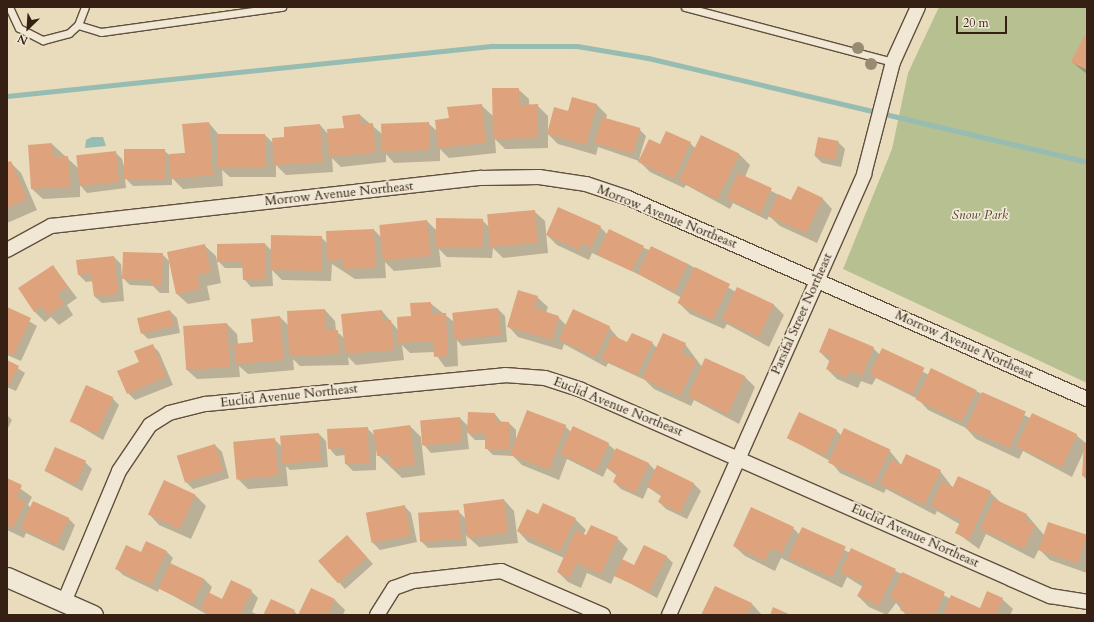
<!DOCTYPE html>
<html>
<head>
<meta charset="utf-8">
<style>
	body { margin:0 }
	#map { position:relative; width:1094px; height:622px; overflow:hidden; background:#e8dcbd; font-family:Cardo,serif }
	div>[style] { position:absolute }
	.green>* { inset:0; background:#b6c091 }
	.water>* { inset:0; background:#97bcb1 }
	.shadow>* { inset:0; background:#0003 }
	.stream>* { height:5px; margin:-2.5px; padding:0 2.5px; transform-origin:2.5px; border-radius:2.5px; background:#97bcb1 }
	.building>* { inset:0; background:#dea37c; transform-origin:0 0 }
	.roads { filter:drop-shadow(1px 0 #624f3e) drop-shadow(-1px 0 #624f3e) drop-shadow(0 1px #624f3e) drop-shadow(0 -1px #624f3e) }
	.lane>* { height:7px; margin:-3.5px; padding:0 3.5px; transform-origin:3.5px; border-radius:3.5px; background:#f0e8d4 }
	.street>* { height:14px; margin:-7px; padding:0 7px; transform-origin:7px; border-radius:7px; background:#f0e8d4 }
	.secondary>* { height:19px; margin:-9.5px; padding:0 9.5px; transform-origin:9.5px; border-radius:9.5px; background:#f0e8d4 }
	.trees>* { width:12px; height:12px; margin:-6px; border-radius:50%; background:#978b71 }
	span { translate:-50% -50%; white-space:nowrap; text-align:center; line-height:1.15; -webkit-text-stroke:3.5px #f0e8d4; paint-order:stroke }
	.street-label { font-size:13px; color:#352013 }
	.park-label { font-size:13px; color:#554832; font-style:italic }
	.frame { position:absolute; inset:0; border:8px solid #352013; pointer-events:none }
	.north { position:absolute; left:8px; top:8px; width:40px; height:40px; -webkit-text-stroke:3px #f0e8d4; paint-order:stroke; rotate:205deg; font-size:11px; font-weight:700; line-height:16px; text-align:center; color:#352013 }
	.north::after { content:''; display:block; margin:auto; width:14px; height:18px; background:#352013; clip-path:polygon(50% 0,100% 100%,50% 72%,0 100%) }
	.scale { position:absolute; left:956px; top:16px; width:51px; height:18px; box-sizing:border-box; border:2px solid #352013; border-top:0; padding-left:5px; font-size:12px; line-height:14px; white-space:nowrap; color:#352013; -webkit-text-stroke:3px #f0e8d4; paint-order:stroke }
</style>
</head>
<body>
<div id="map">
	<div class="green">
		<i style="clip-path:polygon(939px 7px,1087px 7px,1087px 383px,843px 269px,892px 149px,908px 73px)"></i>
	</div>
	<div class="water">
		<i style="clip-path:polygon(92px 137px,103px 137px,106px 146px,85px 148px,86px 140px)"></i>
	</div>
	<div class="shadow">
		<i style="clip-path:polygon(1087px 39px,1087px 74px,1072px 62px)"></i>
		<i style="clip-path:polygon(518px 89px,529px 99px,529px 106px,537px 105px,548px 116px,548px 131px,569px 112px,596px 104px,607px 115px,606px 119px,639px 129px,646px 136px,639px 159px,660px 145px,690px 143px,696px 149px,740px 155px,750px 165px,745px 177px,792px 202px,822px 198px,832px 209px,817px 243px,780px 226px,769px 216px,767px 220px,733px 203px,730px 209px,686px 185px,684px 188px,650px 172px,639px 161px,598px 147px,596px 155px,558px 144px,548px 134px,548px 148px,505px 149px,495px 139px,496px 153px,449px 158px,440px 149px,440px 161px,394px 163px,386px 154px,386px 162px,341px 167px,332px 158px,333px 172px,286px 175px,276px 165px,276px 177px,230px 177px,222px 170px,223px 186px,183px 189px,172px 178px,172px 185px,133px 186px,125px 178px,126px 188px,87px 193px,80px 185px,80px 197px,43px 199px,32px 189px,52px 144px,78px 168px,115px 152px,122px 159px,126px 174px,164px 150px,169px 155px,186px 153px,209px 123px,219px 135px,265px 135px,274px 144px,320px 125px,328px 134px,345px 129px,360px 115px,382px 134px,428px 123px,437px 131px,450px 119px,481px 105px,494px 117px)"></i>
		<i style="clip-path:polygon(838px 142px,845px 149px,841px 167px,822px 163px,815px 156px)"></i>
		<i style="clip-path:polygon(10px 162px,21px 173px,37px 210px,7px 223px,7px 164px)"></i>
		<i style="clip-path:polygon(534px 211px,545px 221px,548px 253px,503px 258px,493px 248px,492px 258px,447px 257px,439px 249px,441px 267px,394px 271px,385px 262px,386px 278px,355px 279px,332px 264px,331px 281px,282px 280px,272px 270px,273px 286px,251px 287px,244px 279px,244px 268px,225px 268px,218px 261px,265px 244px,272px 251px,321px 237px,327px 243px,374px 230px,382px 238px,427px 221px,437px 231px,482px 220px,490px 228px)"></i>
		<i style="clip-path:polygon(600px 227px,608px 235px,688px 264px,736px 292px,774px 305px,784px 315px,769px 347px,727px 324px,724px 329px,690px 314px,679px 303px,682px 298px,640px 275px,592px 253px,589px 260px,557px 245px,547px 235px)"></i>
		<i style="clip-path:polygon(205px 246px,216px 256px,221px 283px,207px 286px,210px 300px,188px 304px,177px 294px,169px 253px)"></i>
		<i style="clip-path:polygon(162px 254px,169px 261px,169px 293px,160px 293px,153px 286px,130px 285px,123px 278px)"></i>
		<i style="clip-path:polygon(114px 257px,121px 264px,124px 301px,102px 303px,94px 296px,93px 281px,86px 282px,79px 275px,78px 260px)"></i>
		<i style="clip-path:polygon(53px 266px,77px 298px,67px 305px,73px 315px,59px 325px,51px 317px,45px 322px,34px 311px)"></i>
		<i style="clip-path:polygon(537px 297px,548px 307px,546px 313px,558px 317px,566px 325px,609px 327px,619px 339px,628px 344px,652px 343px,657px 348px,685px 344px,702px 367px,745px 377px,755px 387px,739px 424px,694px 400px,691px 406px,654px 389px,645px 380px,608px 363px,606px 367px,564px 344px,562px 350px,518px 337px,508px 326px)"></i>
		<i style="clip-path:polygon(430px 303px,454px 322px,498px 309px,505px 316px,507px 342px,462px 346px,457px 340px,458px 366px,445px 367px,434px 352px,410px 353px,402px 345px,404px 360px,356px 365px,348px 357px,349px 365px,300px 366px,293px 359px,294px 370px,248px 374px,239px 366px,240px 377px,197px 379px,186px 369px,227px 324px,237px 334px,238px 344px,254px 343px,280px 317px,289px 326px,325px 310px,335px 321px,336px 331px,344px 338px,382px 311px,398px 330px)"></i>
		<i style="clip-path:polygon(7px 308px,37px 326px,21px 361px,7px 355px)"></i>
		<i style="clip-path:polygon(170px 311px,177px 318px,180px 333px,148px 339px,141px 332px)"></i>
		<i style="clip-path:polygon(152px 345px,159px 352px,173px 385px,135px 400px,128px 393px,140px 363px)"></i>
		<i style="clip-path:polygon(873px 348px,880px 355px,882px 350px,929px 375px,932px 369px,1030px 418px,1076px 435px,1087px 444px,1087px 480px,1083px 476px,1084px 451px,1072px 477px,1023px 451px,1019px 459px,976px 439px,966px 428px,928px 410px,918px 399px,876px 378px,872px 385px,861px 381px,858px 388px,837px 379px,827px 369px,830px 362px,820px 352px)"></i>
		<i style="clip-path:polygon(7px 361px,25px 373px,16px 391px,7px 387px)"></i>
		<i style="clip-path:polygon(112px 398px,119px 405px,103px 440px,71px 421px)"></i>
		<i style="clip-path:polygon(495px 414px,502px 423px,509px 423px,516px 430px,516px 442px,565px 426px,571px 432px,608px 444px,616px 451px,649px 464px,656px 471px,694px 484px,701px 491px,687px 519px,666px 509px,659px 502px,662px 497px,648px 487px,643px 499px,621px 489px,614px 482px,617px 476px,607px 468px,603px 477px,567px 459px,559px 480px,522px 465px,513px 456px,493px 455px,486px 448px,486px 440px,475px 440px,467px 432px,469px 449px,431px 453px,424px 445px,460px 418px,468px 426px)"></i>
		<i style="clip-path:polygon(7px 415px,12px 420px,7px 430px)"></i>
		<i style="clip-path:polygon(410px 426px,421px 437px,425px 475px,402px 478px,378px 455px,376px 444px,376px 470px,353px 471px,346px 464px,345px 455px,336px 456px,329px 448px,367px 428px,375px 436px)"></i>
		<i style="clip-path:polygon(836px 430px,842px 436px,889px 450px,902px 466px,940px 471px,953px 488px,958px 477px,990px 492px,1001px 503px,1027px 515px,1044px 535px,1048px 523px,1087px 536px,1087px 573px,1050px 560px,1039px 549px,1034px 559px,986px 534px,979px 549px,957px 533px,961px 525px,937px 511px,935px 515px,886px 489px,884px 493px,840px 473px,830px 461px,788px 438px)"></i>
		<i style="clip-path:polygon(319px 434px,326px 441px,328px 467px,290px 470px,286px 466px,288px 486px,248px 489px,237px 478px,275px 440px,282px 447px)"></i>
		<i style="clip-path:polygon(215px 445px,222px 452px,229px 478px,193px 489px,186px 482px)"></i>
		<i style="clip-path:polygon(85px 462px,92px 469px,82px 491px,45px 471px)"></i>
		<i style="clip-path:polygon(7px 479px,32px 497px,28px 505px,31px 508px,68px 518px,75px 525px,64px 551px,26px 533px,24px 538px,7px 530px)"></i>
		<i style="clip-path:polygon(164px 481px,196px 496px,206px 506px,191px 539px,159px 525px,149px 514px)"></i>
		<i style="clip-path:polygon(504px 500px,514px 511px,518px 543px,479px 547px,466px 535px,467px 546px,428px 548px,421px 541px,458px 511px,466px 519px)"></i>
		<i style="clip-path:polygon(404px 506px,411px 513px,417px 542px,380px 550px,373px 543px)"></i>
		<i style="clip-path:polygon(539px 515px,575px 519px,586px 530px,583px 535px,617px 538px,628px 549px,622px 560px,635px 566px,666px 556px,673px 563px,657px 598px,615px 575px,611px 584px,587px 573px,581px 588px,568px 582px,558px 572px,564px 558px,528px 542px,518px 531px)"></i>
		<i style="clip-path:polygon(793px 528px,800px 535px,803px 528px,850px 553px,852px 549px,951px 599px,981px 609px,1002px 599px,1013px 609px,1010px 615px,906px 615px,896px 603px,887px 615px,869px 607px,858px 596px,863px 587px,847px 577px,842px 588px,781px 558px,775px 571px,745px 556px,734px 546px)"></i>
		<i style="clip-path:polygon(354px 543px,373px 564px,345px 589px,320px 561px)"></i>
		<i style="clip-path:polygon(166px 551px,173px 558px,170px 564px,205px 580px,212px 587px,209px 594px,223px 600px,251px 591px,258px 598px,252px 612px,258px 615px,208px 615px,159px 588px,158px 592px,123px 575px,116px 568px,142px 554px)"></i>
		<i style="clip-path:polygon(311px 589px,335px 600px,345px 610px,343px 615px,299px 615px)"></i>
		<i style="clip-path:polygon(752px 604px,762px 615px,703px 615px)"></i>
		<i style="clip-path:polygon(294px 611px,298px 615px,264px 615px)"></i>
	</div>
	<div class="stream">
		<i style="left:7px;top:96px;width:489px;rotate:-5.9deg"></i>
		<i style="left:493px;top:46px;width:84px"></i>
		<i style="left:577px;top:46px;width:72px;rotate:9.6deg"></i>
		<i style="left:648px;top:58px;width:451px;rotate:13.3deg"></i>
	</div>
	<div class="building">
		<i style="clip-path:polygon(1084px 36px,1087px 37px,1087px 70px,1071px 62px)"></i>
		<i style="clip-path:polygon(492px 88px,519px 88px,519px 105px,538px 104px,538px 138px,493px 139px)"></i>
		<i style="clip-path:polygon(572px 97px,597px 104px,586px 145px,547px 134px,554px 107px,568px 111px)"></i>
		<i style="clip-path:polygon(482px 104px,486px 143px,438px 148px,435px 120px,449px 118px,447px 107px)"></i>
		<i style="clip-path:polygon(360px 114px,361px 125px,373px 123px,376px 152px,329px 157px,327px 129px,344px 128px,342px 116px)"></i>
		<i style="left:602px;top:117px;width:40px;height:27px;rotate:16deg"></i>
		<i style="clip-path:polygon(209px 122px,213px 175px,171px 179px,169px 154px,185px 153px,182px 124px)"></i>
		<i style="left:429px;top:122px;width:28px;height:48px;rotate:88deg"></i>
		<i style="clip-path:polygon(320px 124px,323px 162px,274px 165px,272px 138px,284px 137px,284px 127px)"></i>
		<i style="clip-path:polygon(666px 131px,691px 142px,674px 179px,638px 162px,649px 139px,660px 144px)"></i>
		<i style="left:218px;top:134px;width:47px;height:33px"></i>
		<i style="left:701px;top:135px;width:43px;height:51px;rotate:26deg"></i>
		<i style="left:818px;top:137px;width:21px;height:19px;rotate:11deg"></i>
		<i style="clip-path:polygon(52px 143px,53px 157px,68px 156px,70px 187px,31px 189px,28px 145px)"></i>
		<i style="left:165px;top:149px;width:30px;height:41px;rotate:90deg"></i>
		<i style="left:116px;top:151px;width:31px;height:40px;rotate:84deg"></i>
		<i style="clip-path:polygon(11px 161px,27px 199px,7px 208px,7px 162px)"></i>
		<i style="left:738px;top:173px;width:37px;height:28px;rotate:24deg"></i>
		<i style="clip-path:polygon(798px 186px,823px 198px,806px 233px,768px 216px,778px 194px,791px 200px)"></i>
		<i style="clip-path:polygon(558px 207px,601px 226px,591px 248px,582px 243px,579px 250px,546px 235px)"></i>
		<i style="left:535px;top:210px;width:33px;height:48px;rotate:85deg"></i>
		<i style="left:436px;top:218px;width:47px;height:29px;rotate:1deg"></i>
		<i style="left:427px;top:220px;width:36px;height:48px;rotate:84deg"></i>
		<i style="clip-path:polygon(374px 229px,376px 268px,343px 269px,343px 260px,327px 261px,326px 231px)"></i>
		<i style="left:609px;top:229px;width:39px;height:28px;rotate:26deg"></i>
		<i style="left:271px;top:235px;width:51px;height:35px;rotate:1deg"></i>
		<i style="clip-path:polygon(265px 243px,266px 279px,243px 280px,242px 261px,217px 262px,217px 244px)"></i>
		<i style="clip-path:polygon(205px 244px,211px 272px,197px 275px,200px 289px,176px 294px,167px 252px)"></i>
		<i style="left:651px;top:246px;width:41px;height:31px;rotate:26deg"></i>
		<i style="clip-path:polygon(123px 252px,163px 253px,162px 286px,152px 286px,152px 279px,122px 279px)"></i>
		<i style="clip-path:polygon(114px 256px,118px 294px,94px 296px,91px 274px,78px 275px,76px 260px)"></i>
		<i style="clip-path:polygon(53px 265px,68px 287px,57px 294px,64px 304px,48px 315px,42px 306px,34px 312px,18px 288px)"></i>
		<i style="left:695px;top:267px;width:39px;height:40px;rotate:26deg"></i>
		<i style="left:737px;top:287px;width:41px;height:36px;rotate:25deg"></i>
		<i style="clip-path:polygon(518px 290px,538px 296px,534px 308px,559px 316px,552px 340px,507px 327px)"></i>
		<i style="clip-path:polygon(431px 302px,431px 313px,446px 313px,448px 356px,434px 357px,433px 341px,398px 343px,397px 317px,411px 316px,410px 303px)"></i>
		<i style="clip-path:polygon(7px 307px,31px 318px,14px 355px,7px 352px)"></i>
		<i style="left:498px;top:308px;width:27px;height:46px;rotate:84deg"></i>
		<i style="clip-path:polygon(325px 309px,326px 330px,338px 330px,339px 354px,289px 356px,287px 311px)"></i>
		<i style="left:573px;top:309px;width:41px;height:34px;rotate:25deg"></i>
		<i style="left:170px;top:310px;width:16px;height:34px;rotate:76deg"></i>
		<i style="clip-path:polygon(382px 310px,383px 321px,391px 320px,394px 350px,345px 354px,341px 314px)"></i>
		<i style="clip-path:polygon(280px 316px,284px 360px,236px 364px,234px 344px,253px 342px,251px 319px)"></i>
		<i style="left:227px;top:323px;width:44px;height:44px;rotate:86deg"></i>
		<i style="clip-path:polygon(829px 328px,874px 347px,862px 376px,850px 371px,847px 378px,826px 369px,831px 357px,819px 352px)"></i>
		<i style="clip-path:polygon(632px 333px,653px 342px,637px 375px,601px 359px,612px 335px,627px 342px)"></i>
		<i style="clip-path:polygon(663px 333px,686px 343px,681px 353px,697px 360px,680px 396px,642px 378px)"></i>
		<i style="clip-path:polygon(153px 344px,166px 377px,127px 394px,117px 371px,139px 362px,134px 351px)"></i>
		<i style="left:882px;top:348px;width:47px;height:29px;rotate:25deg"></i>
		<i style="left:705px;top:358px;width:44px;height:42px;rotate:24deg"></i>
		<i style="clip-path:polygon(7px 360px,19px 366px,9px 385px,7px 384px)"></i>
		<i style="left:931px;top:368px;width:51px;height:35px;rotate:26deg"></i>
		<i style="left:86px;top:385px;width:30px;height:40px;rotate:24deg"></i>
		<i style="left:982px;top:392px;width:48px;height:40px;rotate:24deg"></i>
		<i style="left:527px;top:410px;width:42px;height:48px;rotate:21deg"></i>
		<i style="clip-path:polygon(468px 412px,495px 413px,495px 421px,509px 422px,509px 449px,485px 449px,485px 434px,467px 433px)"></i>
		<i style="left:799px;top:412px;width:42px;height:29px;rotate:25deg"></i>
		<i style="left:1032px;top:413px;width:50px;height:37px;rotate:25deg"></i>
		<i style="left:460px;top:417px;width:25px;height:40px;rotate:85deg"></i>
		<i style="clip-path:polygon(410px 425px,415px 465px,391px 468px,389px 455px,377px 456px,373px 430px)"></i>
		<i style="left:573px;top:426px;width:40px;height:31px;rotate:25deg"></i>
		<i style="clip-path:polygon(368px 427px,369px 463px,345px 464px,344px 448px,328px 449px,327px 429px)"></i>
		<i style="left:844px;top:428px;width:51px;height:38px;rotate:25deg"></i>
		<i style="left:319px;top:433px;width:28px;height:39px;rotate:86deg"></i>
		<i style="left:275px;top:438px;width:38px;height:42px;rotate:85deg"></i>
		<i style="clip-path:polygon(1084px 443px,1087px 443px,1087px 476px,1082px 476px)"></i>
		<i style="left:215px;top:444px;width:28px;height:40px;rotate:73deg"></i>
		<i style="left:55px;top:447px;width:34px;height:26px;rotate:24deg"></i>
		<i style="clip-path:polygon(616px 448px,649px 463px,635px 493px,613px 482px,617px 473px,607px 468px)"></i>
		<i style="clip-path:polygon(906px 454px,941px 470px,924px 505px,880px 484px,891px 460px,901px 465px)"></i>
		<i style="clip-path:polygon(657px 465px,694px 483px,680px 513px,658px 502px,662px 494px,647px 487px)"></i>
		<i style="clip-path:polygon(958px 476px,991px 491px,969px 540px,955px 533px,961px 520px,931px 506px,942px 481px,953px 487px)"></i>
		<i style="clip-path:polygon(7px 478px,22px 485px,17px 497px,26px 502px,13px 528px,7px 525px)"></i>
		<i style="left:164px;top:480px;width:35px;height:38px;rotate:25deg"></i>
		<i style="left:504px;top:499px;width:34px;height:41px;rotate:83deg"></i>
		<i style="clip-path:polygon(994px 499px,1027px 514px,1025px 520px,1035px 525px,1024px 549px,980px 529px)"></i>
		<i style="left:33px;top:501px;width:40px;height:30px;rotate:25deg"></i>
		<i style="clip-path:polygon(543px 503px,576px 518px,560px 552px,517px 531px,527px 509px,538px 514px)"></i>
		<i style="left:405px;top:505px;width:31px;height:40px;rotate:79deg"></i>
		<i style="clip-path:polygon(751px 507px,794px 527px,782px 553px,771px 548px,765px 561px,733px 546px)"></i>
		<i style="left:459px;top:510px;width:29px;height:41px;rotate:86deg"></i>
		<i style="left:1048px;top:522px;width:41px;height:30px;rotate:18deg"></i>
		<i style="clip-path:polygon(591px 525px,618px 537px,601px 574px,576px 563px,570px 578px,557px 572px,576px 530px,586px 535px)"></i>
		<i style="left:802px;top:527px;width:48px;height:34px;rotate:24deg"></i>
		<i style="left:347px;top:535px;width:30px;height:39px;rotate:48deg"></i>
		<i style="clip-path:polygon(146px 541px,167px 551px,151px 585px,115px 569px,126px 545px,141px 552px)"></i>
		<i style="clip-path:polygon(644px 545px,667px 556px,649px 592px,614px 576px,622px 559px,634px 565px)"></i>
		<i style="clip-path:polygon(851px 548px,896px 569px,879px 606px,857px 596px,864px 583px,840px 572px)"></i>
		<i style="left:170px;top:563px;width:38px;height:28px;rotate:25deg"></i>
		<i style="clip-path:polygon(902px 572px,945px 592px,935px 615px,911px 615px,900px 610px,902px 604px,890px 598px)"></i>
		<i style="clip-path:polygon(231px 580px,252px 590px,240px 615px,213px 615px,201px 609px,208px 592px,222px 599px)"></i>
		<i style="clip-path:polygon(715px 586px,752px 603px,746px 615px,701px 615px)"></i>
		<i style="clip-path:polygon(311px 588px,335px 599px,328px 615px,298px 615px)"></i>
		<i style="clip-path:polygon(987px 591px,1003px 598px,996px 615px,943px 615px,951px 595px,980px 608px)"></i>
		<i style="clip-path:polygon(271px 599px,295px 610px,292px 615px,263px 615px)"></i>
		<i style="clip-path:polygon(773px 607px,791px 615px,770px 615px)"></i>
	</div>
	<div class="roads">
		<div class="lane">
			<i style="left:9px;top:7px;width:23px;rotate:65deg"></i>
			<i style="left:19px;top:28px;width:27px;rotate:27deg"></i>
			<i style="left:43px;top:40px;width:27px;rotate:-15deg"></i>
			<i style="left:69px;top:33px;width:12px;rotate:-42deg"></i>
			<i style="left:78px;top:25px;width:19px;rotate:-69deg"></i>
			<i style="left:685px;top:7px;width:215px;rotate:14.8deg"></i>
			<i style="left:78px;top:25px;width:24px;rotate:17deg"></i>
			<i style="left:101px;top:32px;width:183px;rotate:-7.9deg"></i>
		</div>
		<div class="street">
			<i style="left:7px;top:250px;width:50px;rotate:-28.6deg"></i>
			<i style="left:51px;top:226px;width:433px;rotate:-6.4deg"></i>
			<i style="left:481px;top:178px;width:58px;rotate:-1deg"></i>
			<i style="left:539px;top:177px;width:48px;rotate:8.5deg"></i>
			<i style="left:586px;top:184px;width:44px;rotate:18.4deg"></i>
			<i style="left:628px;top:198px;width:501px;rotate:23.65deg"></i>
			<i style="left:64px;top:602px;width:142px;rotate:-67.2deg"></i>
			<i style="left:119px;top:471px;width:55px;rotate:-56deg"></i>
			<i style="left:150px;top:425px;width:22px;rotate:-32deg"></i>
			<i style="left:169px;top:413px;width:38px;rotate:-14deg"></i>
			<i style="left:206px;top:404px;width:300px;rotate:-5.5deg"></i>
			<i style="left:505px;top:375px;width:40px;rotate:4.3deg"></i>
			<i style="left:545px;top:378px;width:38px;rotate:18deg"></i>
			<i style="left:581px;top:390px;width:470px;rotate:23.7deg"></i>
			<i style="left:1011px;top:579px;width:43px;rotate:23.6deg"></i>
			<i style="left:1050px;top:596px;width:37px;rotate:9deg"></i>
			<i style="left:377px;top:615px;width:32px;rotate:-58deg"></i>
			<i style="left:394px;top:588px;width:20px;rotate:-20deg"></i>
			<i style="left:413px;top:581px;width:89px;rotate:-6.5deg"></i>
			<i style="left:501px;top:571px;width:111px;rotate:23.3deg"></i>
			<i style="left:669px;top:615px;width:482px;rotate:-66.1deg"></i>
			<i style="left:864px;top:174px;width:116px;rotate:-75.5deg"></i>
			<i style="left:893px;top:62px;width:60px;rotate:-65.6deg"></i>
		</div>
		<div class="secondary">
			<i style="left:7px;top:577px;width:94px;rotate:23.8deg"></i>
		</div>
	</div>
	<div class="trees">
		<i style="left:858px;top:48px"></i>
		<i style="left:871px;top:64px"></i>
	</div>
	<div class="street-label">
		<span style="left:339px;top:194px;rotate:-6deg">Morrow Avenue Northeast</span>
		<span style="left:667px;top:217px;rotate:22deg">Morrow Avenue Northeast</span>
		<span style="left:802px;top:314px;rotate:-66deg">Parsifal Street Northeast</span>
		<span style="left:964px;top:345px;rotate:24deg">Morrow Avenue Northeast</span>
		<span style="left:289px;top:396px;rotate:-6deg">Euclid Avenue Northeast</span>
		<span style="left:618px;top:407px;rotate:22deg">Euclid Avenue Northeast</span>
		<span style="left:915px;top:536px;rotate:24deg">Euclid Avenue Northeast</span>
	</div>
	<div class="park-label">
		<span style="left:980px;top:215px">Snow Park</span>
	</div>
	<div class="frame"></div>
	<div class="north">N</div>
	<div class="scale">20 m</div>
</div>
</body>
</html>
